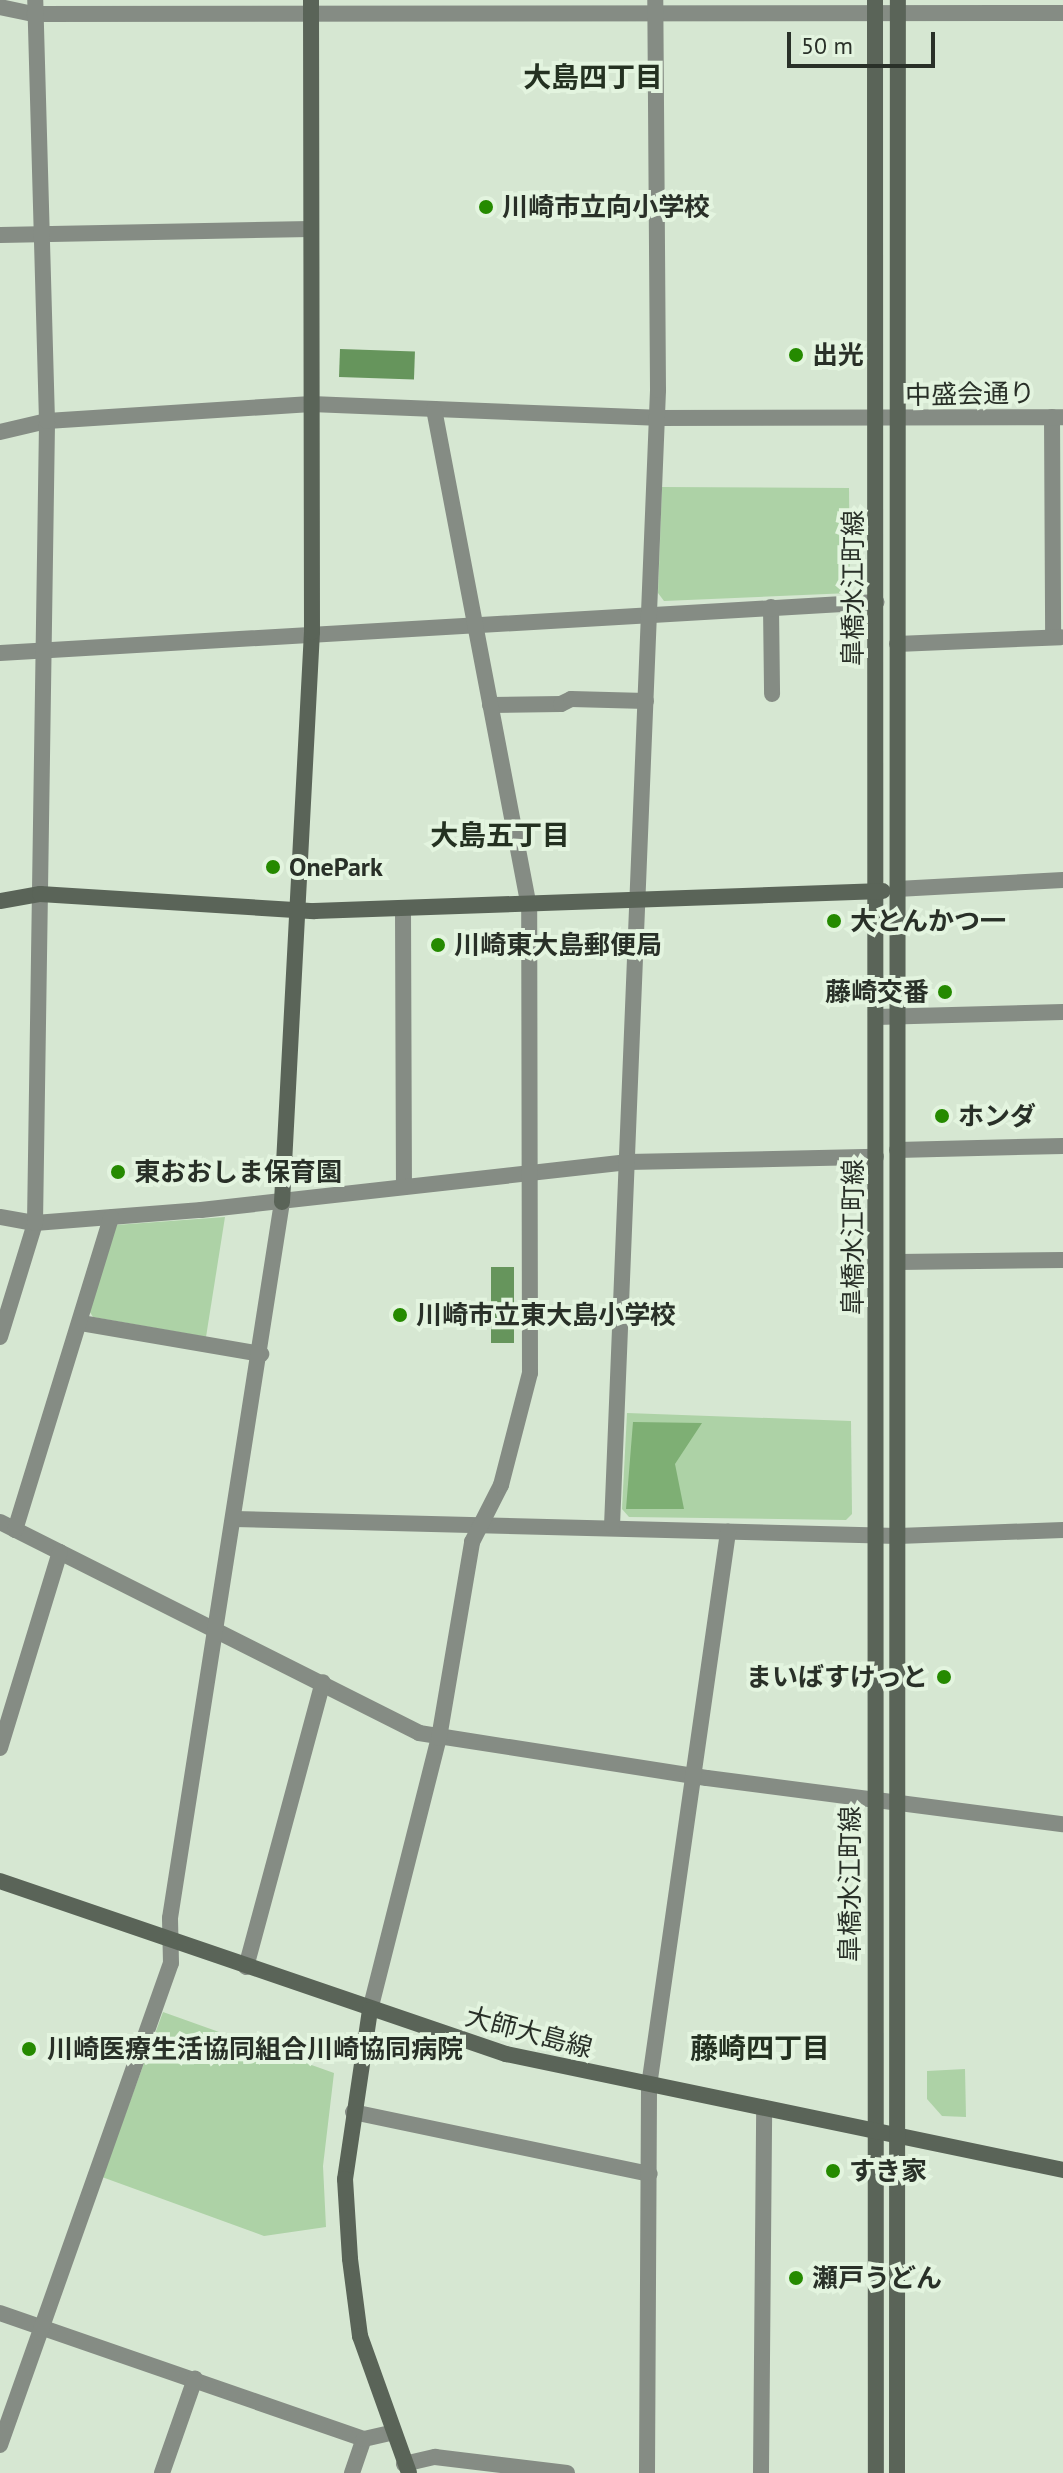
<!DOCTYPE html>
<html>
<head>
<meta charset="utf-8">
<style>
	body { margin:0 }
	#map { position:relative; width:1063px; height:2473px; overflow:hidden; background:#d6e7d2; font-family:"PT Sans","Noto Sans JP",sans-serif }
	div>[style] { position:absolute }
	.green>* { inset:0; background:#add2a6 }
	.forest>* { inset:0; background:#7eaf74 }
	.water>* { inset:0; background:#66955c; transform-origin:0 0 }
	.street>* { height:16px; margin:-8px; padding:0 8px; transform-origin:8px; border-radius:8px; background:#858c84 }
	.secondary>* { height:16px; margin:-8px; padding:0 8px; transform-origin:8px; border-radius:8px; background:#5a6458 }
	.dots>* { width:22px; height:22px; translate:-50% -50%; box-sizing:border-box; border:4px solid #e3f4df; border-radius:50% }
	span { translate:-50% -50%; white-space:nowrap; text-align:center; line-height:1.15; -webkit-text-stroke:8px #e3f4df; paint-order:stroke }
	.poi-label { font-size:26px; color:#293028; font-weight:700 }
	.left { translate:0 -50%; text-align:left }
	.right { translate:-100% -50%; text-align:right }
	.street-label { font-size:26px; color:#293028 }
	.neighbourhood-label { font-size:28px; color:#243121; font-weight:700 }
	.scale { position:absolute; left:787px; top:32px; width:148px; height:36px; box-sizing:border-box; border:4px solid #293028; border-top:0; padding-left:10px; font-size:24px; line-height:28px; white-space:nowrap; color:#293028; -webkit-text-stroke:6px #e3f4df; paint-order:stroke }
</style>
</head>
<body>
<div id="map">
	<div class="green">
		<i style="clip-path:polygon(662px 487px,849px 488px,850px 593px,664px 601px,658px 593px)"></i>
		<i style="clip-path:polygon(225px 1217px,206px 1337px,93px 1317px,88px 1309px,116px 1225px)"></i>
		<i style="clip-path:polygon(627px 1413px,851px 1421px,852px 1514px,846px 1520px,629px 1517px,622px 1509px)"></i>
		<i style="clip-path:polygon(163px 2012px,334px 2073px,323px 2166px,326px 2227px,264px 2236px,102px 2177px)"></i>
		<i style="clip-path:polygon(965px 2069px,966px 2117px,942px 2116px,927px 2099px,927px 2071px)"></i>
	</div>
	<div class="forest">
		<i style="clip-path:polygon(633px 1422px,702px 1423px,675px 1464px,684px 1509px,626px 1509px)"></i>
	</div>
	<div class="water">
		<i style="left:340px;top:349px;width:75px;height:28px;rotate:2deg"></i>
		<i style="left:491px;top:1267px;width:23px;height:76px"></i>
	</div>
	<div class="street">
		<i style="left:0;top:7px;width:35px;rotate:12deg"></i>
		<i style="left:34px;top:14px;width:1029px;rotate:-0.06deg"></i>
		<i style="left:0;top:235px;width:311px;rotate:-1.1deg"></i>
		<i style="left:1052px;top:417px;width:220px;rotate:89.7deg"></i>
		<i style="left:0;top:432px;width:48px;rotate:-13.2deg"></i>
		<i style="left:47px;top:421px;width:265px;rotate:-3.7deg"></i>
		<i style="left:311px;top:404px;width:345px;rotate:2.3deg"></i>
		<i style="left:656px;top:418px;width:407px;rotate:-0.1deg"></i>
		<i style="left:771px;top:607px;width:87px;rotate:89.3deg"></i>
		<i style="left:897px;top:644px;width:164px;rotate:-2.4deg"></i>
		<i style="left:0;top:653px;width:878px;rotate:-3.33deg"></i>
		<i style="left:490px;top:705px;width:71px;rotate:-0.8deg"></i>
		<i style="left:561px;top:704px;width:11px;rotate:-27deg"></i>
		<i style="left:571px;top:699px;width:75px;rotate:1.5deg"></i>
		<i style="left:897px;top:889px;width:166px;rotate:-3.1deg"></i>
		<i style="left:403px;top:910px;width:277px;rotate:89.8deg"></i>
		<i style="left:876px;top:1017px;width:187px;rotate:-1.5deg"></i>
		<i style="left:897px;top:1150px;width:166px;rotate:-1.4deg"></i>
		<i style="left:0;top:1217px;width:36px;rotate:10deg"></i>
		<i style="left:35px;top:1223px;width:167px;rotate:-4.5deg"></i>
		<i style="left:201px;top:1210px;width:430px;rotate:-6.4deg"></i>
		<i style="left:628px;top:1162px;width:248px;rotate:-1.2deg"></i>
		<i style="left:898px;top:1262px;width:165px;rotate:-0.7deg"></i>
		<i style="left:81px;top:1323px;width:183px;rotate:9.8deg"></i>
		<i style="left:0;top:1337px;width:119px;rotate:-72.9deg"></i>
		<i style="left:35px;top:1223px;width:802px;rotate:-89.14deg"></i>
		<i style="left:47px;top:421px;width:421px;rotate:-91.6deg"></i>
		<i style="left:234px;top:1519px;width:664px;rotate:1.47deg"></i>
		<i style="left:898px;top:1536px;width:165px;rotate:-2.1deg"></i>
		<i style="left:0;top:1522px;width:469px;rotate:26.7deg"></i>
		<i style="left:419px;top:1733px;width:291px;rotate:8.9deg"></i>
		<i style="left:707px;top:1778px;width:359px;rotate:7.4deg"></i>
		<i style="left:612px;top:1526px;width:1137px;rotate:-87.68deg"></i>
		<i style="left:658px;top:390px;width:390px;rotate:-90.4deg"></i>
		<i style="left:15px;top:1530px;width:327px;rotate:-72.9deg"></i>
		<i style="left:0;top:1748px;width:205px;rotate:-73deg"></i>
		<i style="left:246px;top:1967px;width:295px;rotate:-74.9deg"></i>
		<i style="left:370px;top:2010px;width:281px;rotate:-75.8deg"></i>
		<i style="left:439px;top:1738px;width:199px;rotate:-80.4deg"></i>
		<i style="left:472px;top:1542px;width:64px;rotate:-63deg"></i>
		<i style="left:501px;top:1485px;width:116px;rotate:-75.5deg"></i>
		<i style="left:530px;top:1373px;width:466px;rotate:-90.1deg"></i>
		<i style="left:529px;top:907px;width:507px;rotate:-100.8deg"></i>
		<i style="left:353px;top:2112px;width:303px;rotate:11.8deg"></i>
		<i style="left:0;top:2313px;width:385px;rotate:19.1deg"></i>
		<i style="left:0;top:2445px;width:511px;rotate:-70.47deg"></i>
		<i style="left:171px;top:1963px;width:45px;rotate:-91.3deg"></i>
		<i style="left:170px;top:1918px;width:725px;rotate:-81.11deg"></i>
		<i style="left:404px;top:2464px;width:32px;rotate:-13deg"></i>
		<i style="left:435px;top:2457px;width:133px;rotate:6.9deg"></i>
		<i style="left:162px;top:2473px;width:100px;rotate:-70.7deg"></i>
		<i style="left:352px;top:2473px;width:36px;rotate:-71deg"></i>
		<i style="left:364px;top:2439px;width:28px;rotate:-13deg"></i>
		<i style="left:647px;top:2473px;width:387px;rotate:-89.7deg"></i>
		<i style="left:649px;top:2086px;width:560px;rotate:-81.88deg"></i>
		<i style="left:761px;top:2473px;width:364px;rotate:-89.5deg"></i>
	</div>
	<div class="secondary">
		<i style="left:875px;top:0;width:2473px;rotate:89.98deg"></i>
		<i style="left:0;top:901px;width:41px;rotate:-9.9deg"></i>
		<i style="left:40px;top:894px;width:275px;rotate:3.6deg"></i>
		<i style="left:314px;top:911px;width:569px;rotate:-2.01deg"></i>
		<i style="left:282px;top:1202px;width:571px;rotate:-86.99deg"></i>
		<i style="left:312px;top:632px;width:632px;rotate:-90.09deg"></i>
		<i style="left:0;top:1881px;width:535px;rotate:18.88deg"></i>
		<i style="left:506px;top:2054px;width:569px;rotate:11.76deg"></i>
		<i style="left:370px;top:2010px;width:171px;rotate:98.4deg"></i>
		<i style="left:345px;top:2179px;width:80px;rotate:86.4deg"></i>
		<i style="left:350px;top:2259px;width:78px;rotate:82.6deg"></i>
		<i style="left:360px;top:2336px;width:145px;rotate:70.3deg"></i>
		<i style="left:897px;top:2473px;width:2473px;rotate:-89.98deg"></i>
	</div>
	<div class="dots">
		<i style="left:486px;top:207px;background:#258a00"></i>
		<i style="left:796px;top:355px;background:#258a00"></i>
		<i style="left:273px;top:867px;background:#258a00"></i>
		<i style="left:834px;top:921px;background:#258a00"></i>
		<i style="left:438px;top:945px;background:#258a00"></i>
		<i style="left:945px;top:992px;background:#258a00"></i>
		<i style="left:942px;top:1116px;background:#258a00"></i>
		<i style="left:118px;top:1172px;background:#258a00"></i>
		<i style="left:400px;top:1315px;background:#258a00"></i>
		<i style="left:944px;top:1677px;background:#258a00"></i>
		<i style="left:29px;top:2049px;background:#258a00"></i>
		<i style="left:833px;top:2171px;background:#258a00"></i>
		<i style="left:796px;top:2278px;background:#258a00"></i>
	</div>
	<div class="poi-label">
		<span class="left" style="left:502px;top:207px">川崎市立向小学校</span>
		<span class="left" style="left:812px;top:355px">出光</span>
		<span class="left" style="left:289px;top:867px">OnePark</span>
		<span class="left" style="left:850px;top:921px">大とんかつ一</span>
		<span class="left" style="left:454px;top:945px">川崎東大島郵便局</span>
		<span class="right" style="left:929px;top:992px">藤崎交番</span>
		<span class="left" style="left:958px;top:1116px">ホンダ</span>
		<span class="left" style="left:134px;top:1172px">東おおしま保育園</span>
		<span class="left" style="left:416px;top:1315px">川崎市立東大島小学校</span>
		<span class="right" style="left:928px;top:1677px">まいばすけっと</span>
		<span class="left" style="left:47px;top:2049px">川崎医療生活協同組合川崎協同病院</span>
		<span class="left" style="left:849px;top:2171px">すき家</span>
		<span class="left" style="left:812px;top:2278px">瀬戸うどん</span>
	</div>
	<div class="street-label">
		<span style="left:970px;top:394px;rotate:-1deg">中盛会通り</span>
		<span style="left:853px;top:588px;rotate:-90deg">皐橋水江町線</span>
		<span style="left:853px;top:1237px;rotate:-90deg">皐橋水江町線</span>
		<span style="left:850px;top:1884px;rotate:-90deg">皐橋水江町線</span>
		<span style="left:529px;top:2032px;rotate:15deg">大師大島線</span>
	</div>
	<div class="neighbourhood-label">
		<span style="left:593px;top:77px">大島四丁目</span>
		<span style="left:500px;top:835px">大島五丁目</span>
		<span style="left:760px;top:2048px">藤崎四丁目</span>
	</div>
	<div class="scale">50 m</div>
</div>
</body>
</html>
